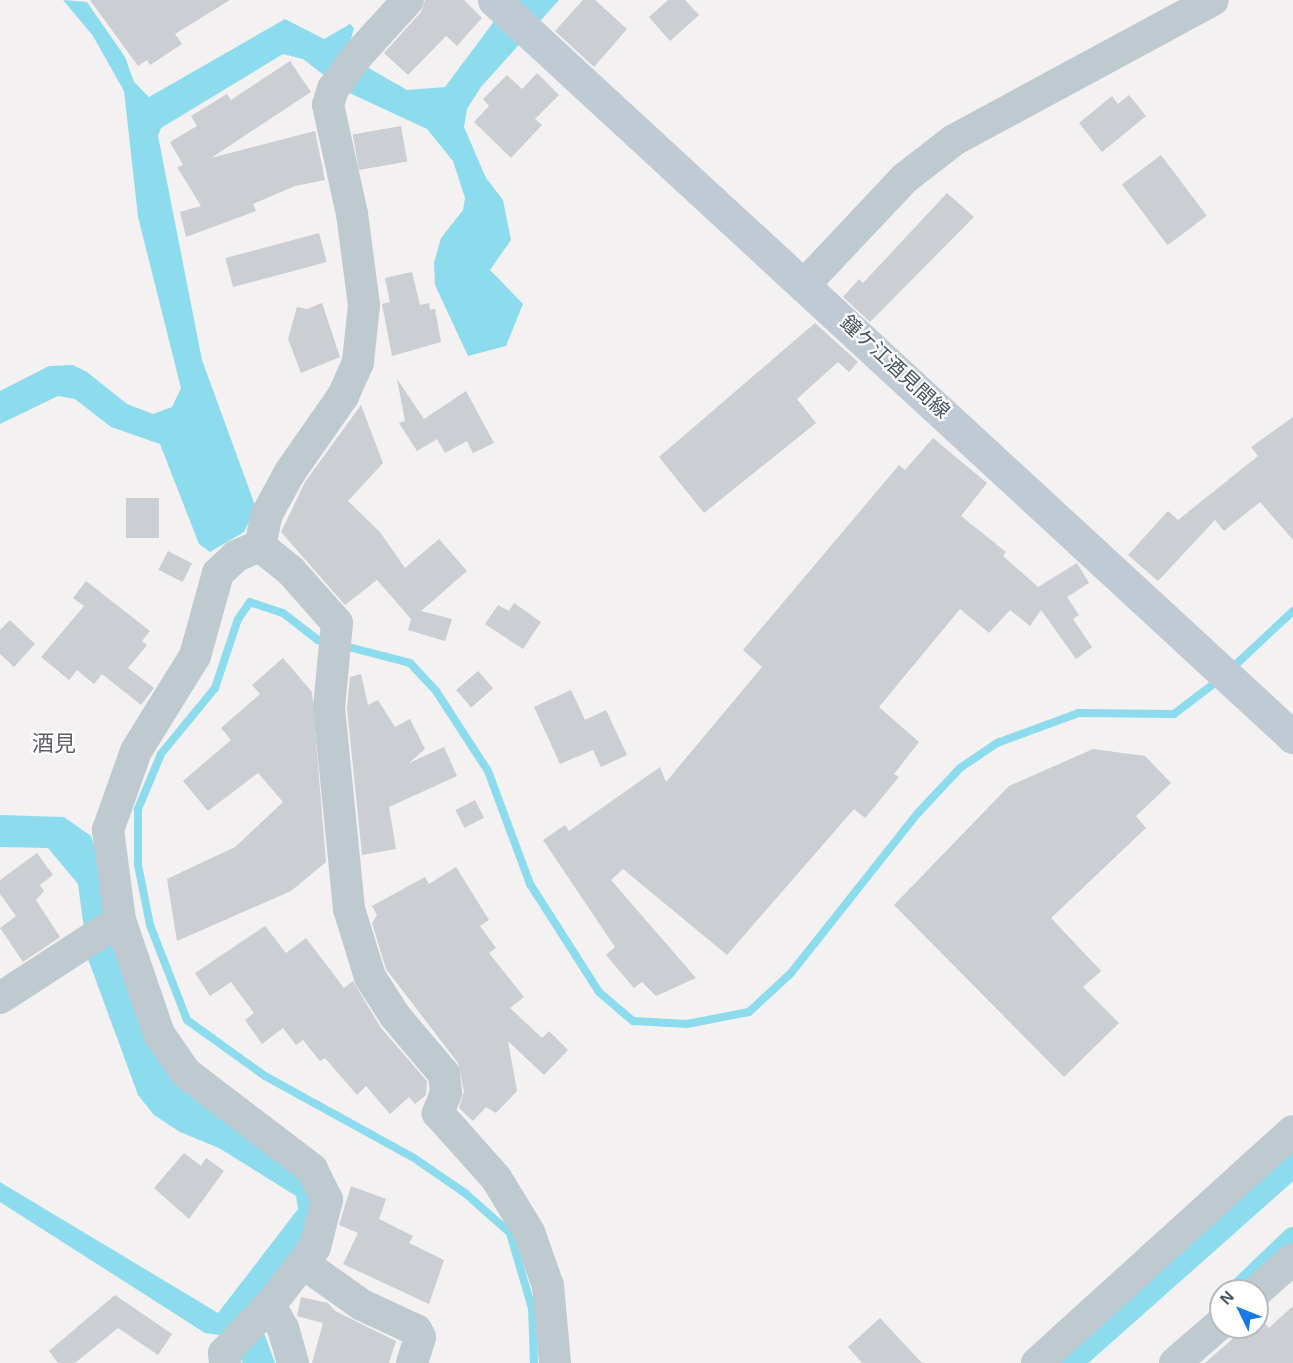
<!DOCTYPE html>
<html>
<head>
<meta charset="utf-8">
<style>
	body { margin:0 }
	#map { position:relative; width:1293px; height:1363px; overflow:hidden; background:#f3f1f1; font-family:Arial,"Noto Sans JP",sans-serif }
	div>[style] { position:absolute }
	.water>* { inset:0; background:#8ddced }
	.stream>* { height:8px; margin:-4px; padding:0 4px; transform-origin:4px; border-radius:4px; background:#8ddced }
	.canal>* { height:27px; margin:-13.5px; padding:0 13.5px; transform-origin:13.5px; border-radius:13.5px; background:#8ddced }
	.building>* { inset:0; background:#cbced3; transform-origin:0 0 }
	.street>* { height:32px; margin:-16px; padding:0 16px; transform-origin:16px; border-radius:16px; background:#bfc9d0 }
	.secondary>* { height:33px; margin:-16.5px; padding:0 16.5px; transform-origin:16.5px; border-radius:16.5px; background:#bfcad4 }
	span { translate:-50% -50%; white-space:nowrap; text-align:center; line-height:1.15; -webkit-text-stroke:4.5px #fff; paint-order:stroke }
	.street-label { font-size:20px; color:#48555f }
	.quarter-label { font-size:22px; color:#5d6166 }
	.north { position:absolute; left:1209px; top:1279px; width:60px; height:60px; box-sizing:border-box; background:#fff; border:2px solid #b6bbbf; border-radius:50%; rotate:313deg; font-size:16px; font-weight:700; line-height:24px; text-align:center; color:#48555f }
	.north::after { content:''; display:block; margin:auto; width:21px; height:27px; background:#1879e6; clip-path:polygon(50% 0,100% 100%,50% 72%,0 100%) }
</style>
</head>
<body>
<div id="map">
	<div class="water">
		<i style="clip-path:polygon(63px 0,87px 2px,125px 57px,134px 82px,149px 97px,285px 19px,324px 39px,350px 24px,354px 28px,349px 46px,367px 67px,407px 90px,445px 87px,510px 0,559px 0,481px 87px,467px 109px,464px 127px,486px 178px,503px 200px,511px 240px,490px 270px,523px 304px,506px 346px,468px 356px,435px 285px,434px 263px,441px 238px,463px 210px,465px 198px,453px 161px,427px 129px,343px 90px,303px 59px,283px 54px,161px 128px,158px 136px,202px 360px,256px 508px,244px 532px,210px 552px,199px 544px,160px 444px,111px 427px,75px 399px,58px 396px,0 424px,0 391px,49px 366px,73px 365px,87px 372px,127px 404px,153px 414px,172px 407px,181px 388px,138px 217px,124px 91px,93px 36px)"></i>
		<i style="clip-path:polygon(0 815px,64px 817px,91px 836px,173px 1077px,199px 1103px,239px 1127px,310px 1186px,316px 1225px,254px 1306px,275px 1363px,243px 1363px,227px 1336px,205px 1333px,0 1202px,0 1182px,218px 1313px,298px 1209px,296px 1196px,219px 1148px,180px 1132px,154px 1115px,138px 1095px,88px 959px,78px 884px,48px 848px,0 847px)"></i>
	</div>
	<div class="stream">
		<i style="left:329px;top:642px;width:11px;rotate:-170deg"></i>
		<i style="left:318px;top:640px;width:44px;rotate:-142.4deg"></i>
		<i style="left:283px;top:613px;width:35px;rotate:-162deg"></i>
		<i style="left:250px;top:602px;width:21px;rotate:125deg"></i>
		<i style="left:238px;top:619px;width:73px;rotate:108.4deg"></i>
		<i style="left:215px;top:688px;width:85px;rotate:129.3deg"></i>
		<i style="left:161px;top:754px;width:60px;rotate:112.7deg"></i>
		<i style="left:138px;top:809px;width:56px;rotate:90deg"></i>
		<i style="left:138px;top:865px;width:61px;rotate:78.7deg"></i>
		<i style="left:150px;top:925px;width:102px;rotate:68.7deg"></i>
		<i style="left:187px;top:1020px;width:96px;rotate:35.7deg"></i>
		<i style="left:265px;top:1076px;width:170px;rotate:28.8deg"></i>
		<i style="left:414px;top:1158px;width:62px;rotate:34.5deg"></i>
		<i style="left:465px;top:1193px;width:60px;rotate:41.6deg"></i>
		<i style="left:510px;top:1233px;width:78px;rotate:73.7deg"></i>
		<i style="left:532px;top:1308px;width:55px;rotate:87.9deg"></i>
		<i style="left:341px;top:645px;width:71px;rotate:14.6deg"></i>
		<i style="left:410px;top:663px;width:38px;rotate:47deg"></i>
		<i style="left:436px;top:691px;width:95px;rotate:57deg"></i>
		<i style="left:488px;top:771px;width:121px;rotate:69.6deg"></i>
		<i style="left:530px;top:884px;width:128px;rotate:57.4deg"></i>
		<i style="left:599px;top:992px;width:45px;rotate:40.5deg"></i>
		<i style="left:633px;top:1021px;width:54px;rotate:3.2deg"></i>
		<i style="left:687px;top:1024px;width:63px;rotate:-11deg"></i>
		<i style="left:749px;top:1012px;width:57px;rotate:-42.9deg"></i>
		<i style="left:791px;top:973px;width:204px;rotate:-51.6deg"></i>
		<i style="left:918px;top:813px;width:62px;rotate:-47deg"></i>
		<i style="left:960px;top:768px;width:45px;rotate:-34deg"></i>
		<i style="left:997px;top:743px;width:87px;rotate:-20.1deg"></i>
		<i style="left:1079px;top:713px;width:95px;rotate:0.6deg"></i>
		<i style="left:1174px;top:714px;width:58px;rotate:-37.3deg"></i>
		<i style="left:1231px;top:669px;width:85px;rotate:-43.1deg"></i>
	</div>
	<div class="canal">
		<i style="left:1240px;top:1291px;width:74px;rotate:-43.9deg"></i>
		<i style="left:1067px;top:1363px;width:302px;rotate:-41.6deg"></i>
	</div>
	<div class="building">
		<i style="clip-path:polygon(90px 0,230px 0,175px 34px,182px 44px,150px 65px,147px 60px,138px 66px)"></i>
		<i style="clip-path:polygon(425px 0,464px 0,482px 18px,457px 46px,446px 36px,408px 75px,384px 53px,421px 12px)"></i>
		<i style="clip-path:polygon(583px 0,595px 0,627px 29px,594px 67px,555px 31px)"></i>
		<i style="clip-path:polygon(668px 0,685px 0,699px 15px,670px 41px,649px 17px)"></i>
		<i style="clip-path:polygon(290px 61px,311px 92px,211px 158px,315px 131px,325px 180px,295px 186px,253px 204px,256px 211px,186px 237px,180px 212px,201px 206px,177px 167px,183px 165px,170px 142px,197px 126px,191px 116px,227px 94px,231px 100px)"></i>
		<i style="clip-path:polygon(537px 73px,559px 95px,535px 119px,542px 125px,511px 158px,474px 122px,489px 106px,483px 99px,507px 75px,522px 89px)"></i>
		<i style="clip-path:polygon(1129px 95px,1146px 116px,1102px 152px,1079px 123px,1112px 96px,1118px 104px)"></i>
		<i style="left:401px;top:126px;width:36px;height:49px;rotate:80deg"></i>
		<i style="left:1161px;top:155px;width:76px;height:49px;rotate:53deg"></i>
		<i style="clip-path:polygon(947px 193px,974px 217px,870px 322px,843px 297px,859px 279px,863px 283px)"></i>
		<i style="left:319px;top:233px;width:30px;height:97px;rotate:75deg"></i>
		<i style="clip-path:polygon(412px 272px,420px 305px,429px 303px,430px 310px,435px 309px,441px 342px,392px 356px,382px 304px,390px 302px,385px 278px)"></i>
		<i style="clip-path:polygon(322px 303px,340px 357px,301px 373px,288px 339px,297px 307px,307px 309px)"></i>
		<i style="clip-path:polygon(815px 323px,858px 362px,849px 372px,838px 362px,797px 399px,816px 423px,704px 513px,659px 457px)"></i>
		<i style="clip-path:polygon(397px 379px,424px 419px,466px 391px,494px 443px,473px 453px,467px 441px,445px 453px,437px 439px,417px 451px,399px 423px,405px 421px)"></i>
		<i style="clip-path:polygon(361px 405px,383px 463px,348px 501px,380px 532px,405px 568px,439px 539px,467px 571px,421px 611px,452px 619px,445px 641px,408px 630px,411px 619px,377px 580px,345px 605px,281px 532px,305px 482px)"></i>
		<i style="clip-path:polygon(1293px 417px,1293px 540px,1260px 502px,1224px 531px,1215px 520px,1158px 581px,1128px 555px,1168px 511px,1178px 520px,1258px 456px,1251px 447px)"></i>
		<i style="clip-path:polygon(933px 438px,987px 483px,961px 516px,1006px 552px,1003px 556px,1038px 587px,1077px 563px,1089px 583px,1067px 597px,1079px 615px,1073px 619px,1092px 647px,1076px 659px,1041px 610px,1030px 626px,1010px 610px,989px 633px,960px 609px,879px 707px,919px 742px,894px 774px,899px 777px,865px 818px,854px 809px,727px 955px,623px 869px,611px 880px,696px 978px,656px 996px,642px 982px,634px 988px,606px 955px,615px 947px,543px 840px,565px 825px,569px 831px,660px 767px,666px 782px,762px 667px,743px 650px,899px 465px,905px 470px)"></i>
		<i style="left:126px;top:498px;width:33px;height:40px"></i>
		<i style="left:168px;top:551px;width:27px;height:21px;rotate:27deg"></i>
		<i style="clip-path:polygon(86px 581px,150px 631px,142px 641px,147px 645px,128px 668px,154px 688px,141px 705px,102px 674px,94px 684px,77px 670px,69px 680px,41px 657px,84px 606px,73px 598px)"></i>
		<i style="clip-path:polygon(514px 603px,541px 622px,523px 649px,485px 624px,498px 605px,509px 611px)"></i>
		<i style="clip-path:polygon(10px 620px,35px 644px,14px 667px,0 654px,0 630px)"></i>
		<i style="clip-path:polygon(283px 658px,312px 692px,326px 862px,291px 891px,177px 941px,167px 879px,235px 847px,283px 802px,258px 773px,208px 811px,183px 781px,231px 740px,221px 728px,260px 694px,252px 685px)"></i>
		<i style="left:478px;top:671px;width:23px;height:29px;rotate:49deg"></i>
		<i style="clip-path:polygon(361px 674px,368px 705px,378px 700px,395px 727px,410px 719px,425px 749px,409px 763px,444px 747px,457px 776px,389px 807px,396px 849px,362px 855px,347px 708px,350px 677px)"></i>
		<i style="clip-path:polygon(571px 690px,585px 720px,606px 710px,627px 755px,601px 767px,593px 750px,560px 764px,534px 707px)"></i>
		<i style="clip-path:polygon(1093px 749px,1145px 756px,1171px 783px,1136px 816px,1146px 828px,1051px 918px,1101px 971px,1083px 987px,1119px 1023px,1064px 1077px,894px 905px,1009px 786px)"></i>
		<i style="left:475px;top:800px;width:20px;height:22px;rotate:63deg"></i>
		<i style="clip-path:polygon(37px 853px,53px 875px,40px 885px,44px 891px,36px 900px,60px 937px,23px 962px,0 928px,16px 916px,0 894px,0 880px)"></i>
		<i style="clip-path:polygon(456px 867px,489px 920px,480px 926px,496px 948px,489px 953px,524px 997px,510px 1008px,542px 1038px,549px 1031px,568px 1050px,544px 1075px,508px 1041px,517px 1091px,496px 1113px,486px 1107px,473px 1121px,459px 1108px,464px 1091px,458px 1063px,386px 969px,372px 923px,377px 915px,372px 906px,425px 877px,429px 884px)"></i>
		<i style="clip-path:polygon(265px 926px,286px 953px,306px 938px,344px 988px,353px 981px,381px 1028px,427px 1081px,426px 1095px,415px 1104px,409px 1097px,390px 1114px,366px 1086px,357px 1095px,325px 1058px,320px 1061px,303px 1040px,296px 1045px,283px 1028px,262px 1044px,245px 1020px,254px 1013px,231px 982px,210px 996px,195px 973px)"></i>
		<i style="clip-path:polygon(184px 1153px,201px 1166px,206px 1158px,224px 1171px,189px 1219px,154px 1188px)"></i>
		<i style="clip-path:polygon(351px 1186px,386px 1199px,379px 1219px,413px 1236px,409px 1243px,444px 1260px,429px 1304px,343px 1264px,358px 1233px,339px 1225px)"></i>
		<i style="clip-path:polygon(115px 1295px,172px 1334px,158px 1355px,118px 1328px,75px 1363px,58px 1363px,49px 1351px)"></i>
		<i style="clip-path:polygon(301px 1297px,328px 1303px,335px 1311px,396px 1341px,389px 1363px,312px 1363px,323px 1323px,297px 1316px)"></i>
		<i style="clip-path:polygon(1293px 1306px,1293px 1363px,1205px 1363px,1246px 1327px,1257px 1327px,1257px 1320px,1262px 1320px,1269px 1328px)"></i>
		<i style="clip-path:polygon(880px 1318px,922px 1363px,862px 1363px,848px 1347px)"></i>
	</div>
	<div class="street">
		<i style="left:805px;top:284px;width:146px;rotate:-46.7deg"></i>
		<i style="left:905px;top:178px;width:62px;rotate:-37.8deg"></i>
		<i style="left:954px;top:140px;width:294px;rotate:-28.4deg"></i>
		<i style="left:260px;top:546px;width:40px;rotate:39deg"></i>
		<i style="left:291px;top:571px;width:69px;rotate:48.5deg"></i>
		<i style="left:337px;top:623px;width:85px;rotate:95.4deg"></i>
		<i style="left:329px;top:708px;width:202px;rotate:84.3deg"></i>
		<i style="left:349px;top:909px;width:71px;rotate:72.8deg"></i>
		<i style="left:370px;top:977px;width:46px;rotate:57.3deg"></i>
		<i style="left:395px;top:1016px;width:76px;rotate:49.8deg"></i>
		<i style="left:444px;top:1074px;width:19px;rotate:84deg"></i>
		<i style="left:446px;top:1093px;width:22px;rotate:112deg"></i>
		<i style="left:438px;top:1113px;width:87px;rotate:48.3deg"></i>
		<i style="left:496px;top:1178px;width:63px;rotate:58.6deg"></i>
		<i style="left:529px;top:1232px;width:57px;rotate:70.6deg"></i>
		<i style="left:548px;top:1286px;width:77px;rotate:84.8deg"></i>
		<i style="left:260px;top:546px;width:33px;rotate:-78deg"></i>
		<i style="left:267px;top:514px;width:48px;rotate:-61.3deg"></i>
		<i style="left:290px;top:472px;width:93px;rotate:-55.1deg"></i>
		<i style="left:343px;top:396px;width:37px;rotate:-66deg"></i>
		<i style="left:358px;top:362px;width:57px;rotate:-84deg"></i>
		<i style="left:364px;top:305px;width:92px;rotate:-97.5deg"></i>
		<i style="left:352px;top:214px;width:112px;rotate:-102.4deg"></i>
		<i style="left:328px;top:105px;width:17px;rotate:-73deg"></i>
		<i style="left:333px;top:89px;width:42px;rotate:-53.7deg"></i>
		<i style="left:358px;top:55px;width:74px;rotate:-47.7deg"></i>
		<i style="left:0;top:998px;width:143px;rotate:-33deg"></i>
		<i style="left:304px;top:1264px;width:71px;rotate:35.3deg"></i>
		<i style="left:362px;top:1305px;width:60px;rotate:24.8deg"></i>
		<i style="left:416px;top:1330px;width:8px;rotate:60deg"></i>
		<i style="left:420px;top:1337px;width:27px;rotate:107deg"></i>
		<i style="left:1257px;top:1291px;width:48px;rotate:-41.6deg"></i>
		<i style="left:270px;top:1305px;width:26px;rotate:61deg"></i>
		<i style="left:283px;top:1328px;width:36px;rotate:74deg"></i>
		<i style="left:225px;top:1363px;width:10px;rotate:-96deg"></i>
		<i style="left:224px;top:1353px;width:66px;rotate:-46.2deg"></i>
		<i style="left:270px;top:1305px;width:73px;rotate:-52.2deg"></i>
		<i style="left:315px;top:1247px;width:49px;rotate:-75.7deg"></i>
		<i style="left:327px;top:1200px;width:34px;rotate:-116deg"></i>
		<i style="left:312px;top:1169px;width:158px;rotate:-142.7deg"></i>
		<i style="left:186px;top:1073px;width:47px;rotate:-124.7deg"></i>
		<i style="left:159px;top:1034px;width:120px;rotate:-108.9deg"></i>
		<i style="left:120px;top:920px;width:91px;rotate:-97.6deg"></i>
		<i style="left:108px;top:830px;width:84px;rotate:-70.5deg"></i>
		<i style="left:136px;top:751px;width:112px;rotate:-58.2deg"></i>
		<i style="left:195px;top:656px;width:86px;rotate:-74.5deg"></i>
		<i style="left:218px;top:573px;width:25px;rotate:-43deg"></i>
		<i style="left:236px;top:556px;width:26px;rotate:-23deg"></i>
		<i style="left:1037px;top:1363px;width:345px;rotate:-42.2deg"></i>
		<i style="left:1175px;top:1363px;width:61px;rotate:-41deg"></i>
	</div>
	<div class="secondary">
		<i style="left:494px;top:0;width:1087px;rotate:42.69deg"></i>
	</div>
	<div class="street-label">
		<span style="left:895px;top:367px;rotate:43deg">鐘ケ江酒見間線</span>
	</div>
	<div class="quarter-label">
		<span style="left:54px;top:744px">酒見</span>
	</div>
	<div class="north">N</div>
</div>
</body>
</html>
